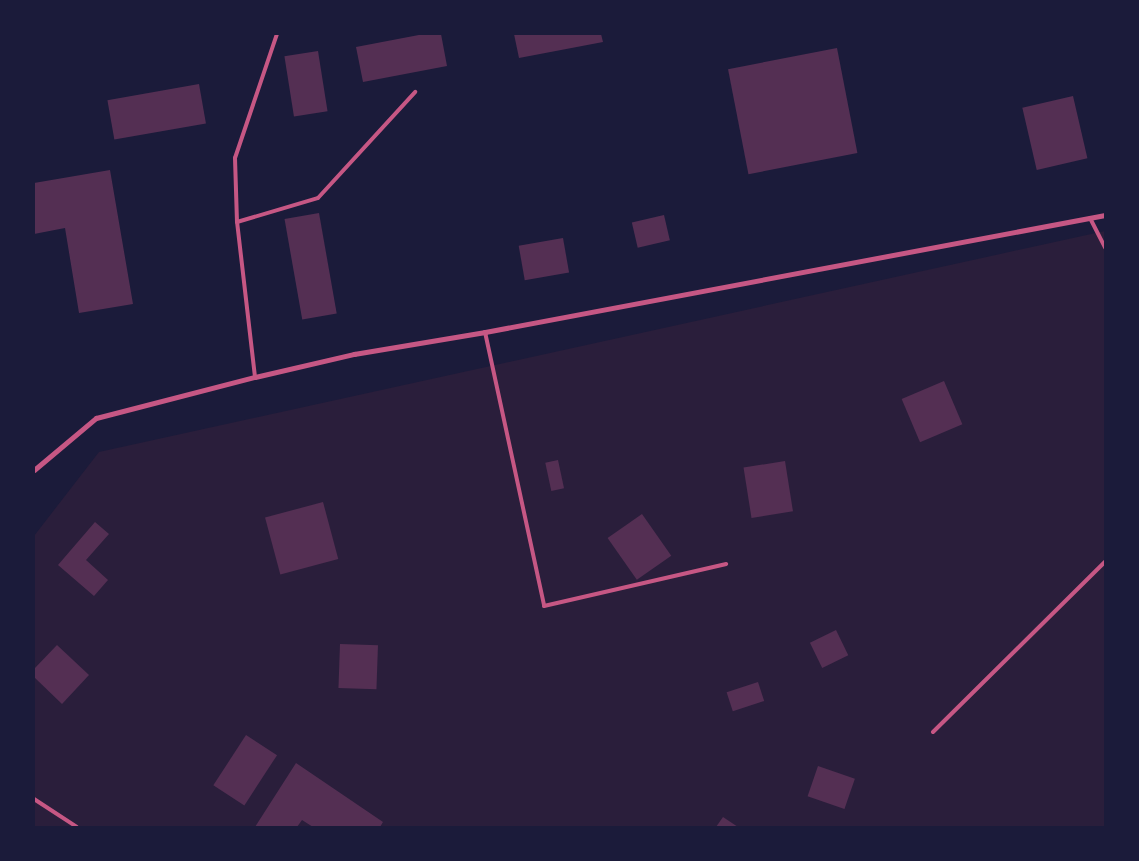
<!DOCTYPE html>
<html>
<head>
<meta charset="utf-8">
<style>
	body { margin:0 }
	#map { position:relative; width:1139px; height:861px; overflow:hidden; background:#1b1b3a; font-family:"Work Sans",sans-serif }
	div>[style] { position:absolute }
	.green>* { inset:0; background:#2a1e3b }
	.building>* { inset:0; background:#542f53; transform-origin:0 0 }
	.service>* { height:4px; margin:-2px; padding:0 2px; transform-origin:2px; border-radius:2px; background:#c65784 }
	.minor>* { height:5px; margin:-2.5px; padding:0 2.5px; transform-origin:2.5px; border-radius:2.5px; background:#c65784 }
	span { translate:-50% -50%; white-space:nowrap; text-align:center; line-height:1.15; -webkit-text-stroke:4px #1b1b3a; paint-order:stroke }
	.frame { position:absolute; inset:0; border:35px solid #1b1b3a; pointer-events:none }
</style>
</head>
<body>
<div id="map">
	<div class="green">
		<i style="clip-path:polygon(1105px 231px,1105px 827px,34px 827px,34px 536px,99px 452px)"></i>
	</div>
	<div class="building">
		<i style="clip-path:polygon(424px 34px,441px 34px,447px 66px,363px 82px,356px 47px)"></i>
		<i style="clip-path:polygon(514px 34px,601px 34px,603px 42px,519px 58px)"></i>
		<i style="left:837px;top:48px;width:107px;height:111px;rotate:79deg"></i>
		<i style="left:318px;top:51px;width:61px;height:34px;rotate:81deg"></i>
		<i style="left:199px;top:84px;width:40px;height:93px;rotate:80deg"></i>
		<i style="left:1073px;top:96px;width:64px;height:52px;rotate:77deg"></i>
		<i style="clip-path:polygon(110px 170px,133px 304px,79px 313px,65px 228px,34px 234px,34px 183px)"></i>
		<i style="left:319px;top:213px;width:102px;height:35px;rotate:80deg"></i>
		<i style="left:664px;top:215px;width:26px;height:33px;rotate:77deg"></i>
		<i style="left:563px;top:238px;width:35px;height:45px;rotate:80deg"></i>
		<i style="left:944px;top:381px;width:47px;height:46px;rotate:67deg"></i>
		<i style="left:558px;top:460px;width:29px;height:13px;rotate:78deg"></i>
		<i style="left:785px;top:461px;width:51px;height:42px;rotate:81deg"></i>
		<i style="left:323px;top:502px;width:59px;height:60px;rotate:75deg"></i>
		<i style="left:642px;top:514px;width:51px;height:42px;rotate:55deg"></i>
		<i style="clip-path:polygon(95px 522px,109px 534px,86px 560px,108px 580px,94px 596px,58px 565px)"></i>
		<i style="left:836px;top:630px;width:28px;height:29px;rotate:64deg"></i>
		<i style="left:340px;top:644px;width:38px;height:44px;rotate:2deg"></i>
		<i style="clip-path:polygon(57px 645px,89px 675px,62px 704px,34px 677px,34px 669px)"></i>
		<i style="left:758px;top:682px;width:20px;height:33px;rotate:72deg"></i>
		<i style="left:246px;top:735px;width:37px;height:60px;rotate:33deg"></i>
		<i style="clip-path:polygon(296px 763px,383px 822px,380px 827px,313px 827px,302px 820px,297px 827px,255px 827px)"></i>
		<i style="left:818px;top:766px;width:39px;height:32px;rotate:19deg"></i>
		<i style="clip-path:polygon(723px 817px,738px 827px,716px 827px)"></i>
	</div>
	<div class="service">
		<i style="left:1090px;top:218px;width:33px;rotate:63deg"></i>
		<i style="left:237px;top:222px;width:84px;rotate:-16.5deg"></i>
		<i style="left:318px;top:198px;width:144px;rotate:-47.5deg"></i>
		<i style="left:485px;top:332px;width:280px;rotate:77.8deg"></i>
		<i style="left:544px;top:606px;width:187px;rotate:-13deg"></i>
		<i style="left:255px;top:377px;width:156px;rotate:-96.6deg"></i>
		<i style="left:237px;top:222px;width:64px;rotate:-91.8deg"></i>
		<i style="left:235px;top:158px;width:131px;rotate:-71.3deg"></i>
		<i style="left:933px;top:732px;width:242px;rotate:-44.7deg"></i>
		<i style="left:34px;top:799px;width:51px;rotate:33.1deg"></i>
	</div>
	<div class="minor">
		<i style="left:34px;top:470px;width:81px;rotate:-40deg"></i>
		<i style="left:96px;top:418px;width:164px;rotate:-14.5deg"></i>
		<i style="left:255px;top:377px;width:102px;rotate:-13.1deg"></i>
		<i style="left:354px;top:354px;width:133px;rotate:-9.5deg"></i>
		<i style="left:485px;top:332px;width:631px;rotate:-10.69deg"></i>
	</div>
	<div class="frame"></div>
</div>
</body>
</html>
